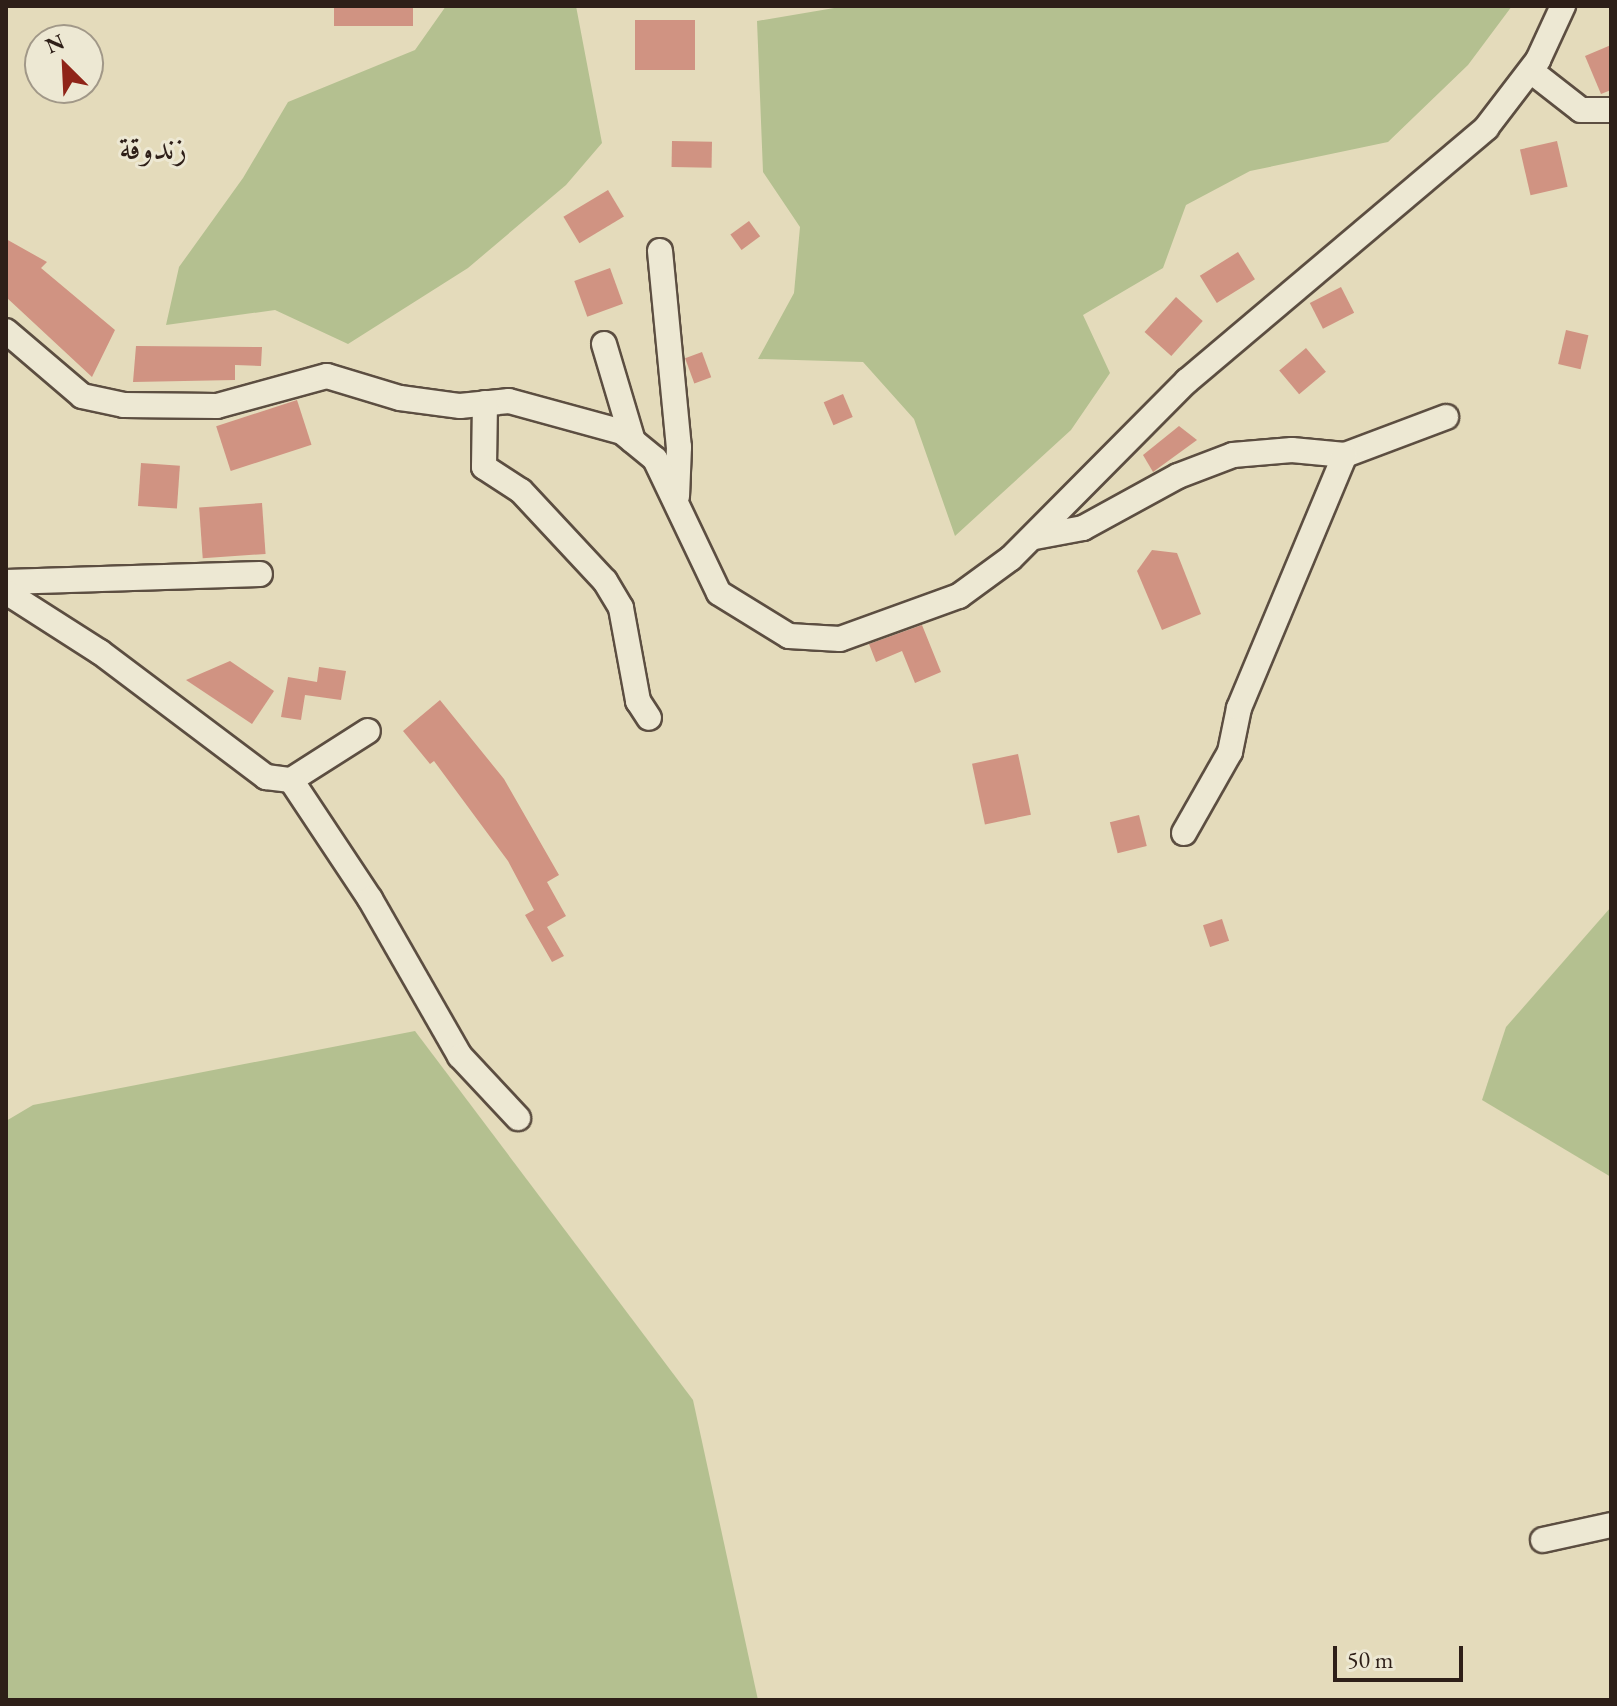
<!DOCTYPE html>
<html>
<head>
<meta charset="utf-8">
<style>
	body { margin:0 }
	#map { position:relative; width:1617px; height:1706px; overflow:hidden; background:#e4dbbb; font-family:"EB Garamond",Amiri,serif }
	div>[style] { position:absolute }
	.green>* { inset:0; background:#b4c090 }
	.building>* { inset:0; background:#d09382; transform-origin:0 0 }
	.roads { filter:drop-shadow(2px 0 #5c4e41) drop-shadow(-2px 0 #5c4e41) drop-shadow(0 2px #5c4e41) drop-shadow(0 -2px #5c4e41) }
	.minor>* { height:24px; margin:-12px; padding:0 12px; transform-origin:12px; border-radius:12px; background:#ede8d3 }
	span { translate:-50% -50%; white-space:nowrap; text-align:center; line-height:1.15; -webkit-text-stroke:6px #ede8d3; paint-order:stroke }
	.quarter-label { font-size:32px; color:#2e1f18 }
	.frame { position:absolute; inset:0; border:8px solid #2e1f18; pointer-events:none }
	.north { position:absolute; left:24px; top:24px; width:80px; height:80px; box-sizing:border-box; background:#ede8d3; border:2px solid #a19888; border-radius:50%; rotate:336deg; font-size:22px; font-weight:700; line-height:32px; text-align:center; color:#2e1f18 }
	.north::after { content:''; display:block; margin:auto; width:28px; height:36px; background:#8f2418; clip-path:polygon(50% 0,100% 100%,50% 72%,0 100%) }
	.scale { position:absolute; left:1333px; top:1646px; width:130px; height:36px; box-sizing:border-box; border:4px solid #2e1f18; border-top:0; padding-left:10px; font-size:24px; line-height:28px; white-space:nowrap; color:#2e1f18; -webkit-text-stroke:6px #ede8d3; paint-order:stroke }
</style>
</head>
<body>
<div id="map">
	<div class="green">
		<i style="clip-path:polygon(446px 6px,576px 6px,602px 143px,566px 185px,468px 268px,348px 344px,275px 310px,166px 325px,179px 267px,243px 178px,288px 102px,415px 50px)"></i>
		<i style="clip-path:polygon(846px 6px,1512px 6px,1468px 65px,1388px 142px,1250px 171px,1186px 205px,1163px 268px,1083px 315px,1110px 373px,1071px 430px,955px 536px,914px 419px,863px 362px,758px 359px,794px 293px,800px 227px,763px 172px,757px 21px)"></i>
		<i style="clip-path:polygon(1611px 907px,1611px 1177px,1482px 1100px,1506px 1027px)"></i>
		<i style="clip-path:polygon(415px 1031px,693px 1400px,758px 1700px,6px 1700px,6px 1121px,33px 1105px)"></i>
	</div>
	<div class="building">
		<i style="left:334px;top:6px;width:79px;height:20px"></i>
		<i style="left:635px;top:20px;width:60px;height:50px"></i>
		<i style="clip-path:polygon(1611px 45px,1611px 90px,1601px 94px,1585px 56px)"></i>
		<i style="left:672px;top:141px;width:40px;height:26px;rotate:1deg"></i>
		<i style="left:1557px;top:141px;width:47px;height:38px;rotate:77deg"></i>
		<i style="left:608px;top:190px;width:31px;height:52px;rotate:59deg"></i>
		<i style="left:749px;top:221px;width:19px;height:23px;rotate:54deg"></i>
		<i style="clip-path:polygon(6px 239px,47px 262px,41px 268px,115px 330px,92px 377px,6px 297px)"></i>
		<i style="left:1238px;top:252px;width:32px;height:45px;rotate:58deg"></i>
		<i style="left:610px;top:268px;width:38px;height:38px;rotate:70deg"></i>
		<i style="left:1341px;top:287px;width:29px;height:35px;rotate:63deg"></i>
		<i style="left:1176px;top:297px;width:36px;height:47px;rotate:42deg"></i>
		<i style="left:1566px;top:330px;width:23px;height:35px;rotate:13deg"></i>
		<i style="clip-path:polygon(136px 346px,262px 347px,261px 366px,235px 365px,235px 380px,133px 382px)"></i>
		<i style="left:1306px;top:348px;width:31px;height:35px;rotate:50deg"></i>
		<i style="left:702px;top:352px;width:27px;height:18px;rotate:70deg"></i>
		<i style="left:843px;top:394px;width:25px;height:21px;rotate:67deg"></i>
		<i style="left:297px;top:400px;width:47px;height:85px;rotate:72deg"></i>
		<i style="clip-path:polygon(1179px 426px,1197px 440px,1153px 472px,1143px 455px)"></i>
		<i style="left:141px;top:463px;width:39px;height:43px;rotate:4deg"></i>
		<i style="left:262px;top:503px;width:51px;height:63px;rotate:86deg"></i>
		<i style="clip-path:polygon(1152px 550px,1177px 553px,1201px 614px,1162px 630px,1137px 571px)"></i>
		<i style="clip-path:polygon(922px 625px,941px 672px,915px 683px,902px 651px,876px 662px,869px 644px)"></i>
		<i style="clip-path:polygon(230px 661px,274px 691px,252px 724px,186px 680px)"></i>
		<i style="clip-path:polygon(319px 667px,346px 671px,341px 700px,305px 695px,301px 720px,281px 717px,288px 677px,317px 682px)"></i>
		<i style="clip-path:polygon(440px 700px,504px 779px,559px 875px,547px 882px,566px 916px,547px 927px,564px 956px,552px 962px,525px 915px,534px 910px,508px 861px,434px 761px,430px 764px,403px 731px)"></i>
		<i style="left:1018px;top:754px;width:62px;height:47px;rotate:78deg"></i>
		<i style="left:1139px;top:815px;width:32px;height:30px;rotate:76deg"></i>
		<i style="left:1222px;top:919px;width:23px;height:20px;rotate:72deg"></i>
	</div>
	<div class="roads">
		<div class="minor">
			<i style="left:1531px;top:71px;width:63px;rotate:38deg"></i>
			<i style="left:1581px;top:110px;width:30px"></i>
			<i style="left:660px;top:251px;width:197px;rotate:84.5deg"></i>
			<i style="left:679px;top:447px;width:49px;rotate:92.3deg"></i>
			<i style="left:6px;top:331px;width:100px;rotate:40.5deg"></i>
			<i style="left:82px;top:396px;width:43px;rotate:12.1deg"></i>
			<i style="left:124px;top:405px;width:93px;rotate:0.6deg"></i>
			<i style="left:217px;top:406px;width:114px;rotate:-15.3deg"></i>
			<i style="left:327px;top:376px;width:76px;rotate:16.8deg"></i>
			<i style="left:400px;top:398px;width:61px;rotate:7.6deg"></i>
			<i style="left:460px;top:406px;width:49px;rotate:-5.8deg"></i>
			<i style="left:509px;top:401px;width:117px;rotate:15.3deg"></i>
			<i style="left:622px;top:432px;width:43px;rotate:39.3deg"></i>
			<i style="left:655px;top:459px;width:148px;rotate:64.5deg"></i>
			<i style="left:719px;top:593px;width:82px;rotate:31.6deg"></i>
			<i style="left:789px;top:636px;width:51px;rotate:3.4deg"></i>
			<i style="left:840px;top:639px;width:127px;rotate:-19.9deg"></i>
			<i style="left:959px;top:596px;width:64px;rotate:-36.2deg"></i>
			<i style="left:1011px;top:558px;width:250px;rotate:-45.2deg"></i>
			<i style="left:1187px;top:381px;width:392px;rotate:-40.2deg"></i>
			<i style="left:1486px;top:128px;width:86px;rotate:-52.6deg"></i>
			<i style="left:1538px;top:60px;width:60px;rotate:-65.2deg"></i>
			<i style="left:604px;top:344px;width:101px;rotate:73.4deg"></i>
			<i style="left:485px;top:403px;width:64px;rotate:90.9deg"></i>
			<i style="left:484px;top:467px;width:44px;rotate:33deg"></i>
			<i style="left:521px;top:491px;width:123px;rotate:47deg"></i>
			<i style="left:605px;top:581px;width:31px;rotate:59deg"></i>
			<i style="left:621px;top:608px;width:95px;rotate:79.6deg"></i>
			<i style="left:638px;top:701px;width:20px;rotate:57deg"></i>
			<i style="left:1035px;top:537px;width:49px;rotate:-10.6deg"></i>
			<i style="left:1083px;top:528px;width:108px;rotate:-28.7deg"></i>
			<i style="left:1178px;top:476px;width:59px;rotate:-20.9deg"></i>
			<i style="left:1233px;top:455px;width:59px;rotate:-4.8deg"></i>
			<i style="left:1292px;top:450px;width:53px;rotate:5.4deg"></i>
			<i style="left:1345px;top:455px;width:108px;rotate:-20.6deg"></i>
			<i style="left:6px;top:582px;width:254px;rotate:-1.8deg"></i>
			<i style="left:6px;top:592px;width:112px;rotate:32.6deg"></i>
			<i style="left:100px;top:652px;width:208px;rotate:37deg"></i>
			<i style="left:266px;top:777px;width:25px;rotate:7deg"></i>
			<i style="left:291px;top:780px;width:91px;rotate:-32.5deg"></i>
			<i style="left:291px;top:780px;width:143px;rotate:56.4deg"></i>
			<i style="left:370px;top:899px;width:181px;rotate:60.2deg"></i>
			<i style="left:460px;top:1056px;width:85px;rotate:46.9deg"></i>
			<i style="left:1184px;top:833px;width:93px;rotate:-60.4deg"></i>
			<i style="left:1230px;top:752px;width:45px;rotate:-78.4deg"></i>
			<i style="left:1239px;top:708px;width:274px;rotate:-67.3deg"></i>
			<i style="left:1543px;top:1540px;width:70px;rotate:-12.4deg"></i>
		</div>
	</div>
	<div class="quarter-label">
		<span style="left:153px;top:148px">زندوقة</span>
	</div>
	<div class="frame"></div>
	<div class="north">N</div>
	<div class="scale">50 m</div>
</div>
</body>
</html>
